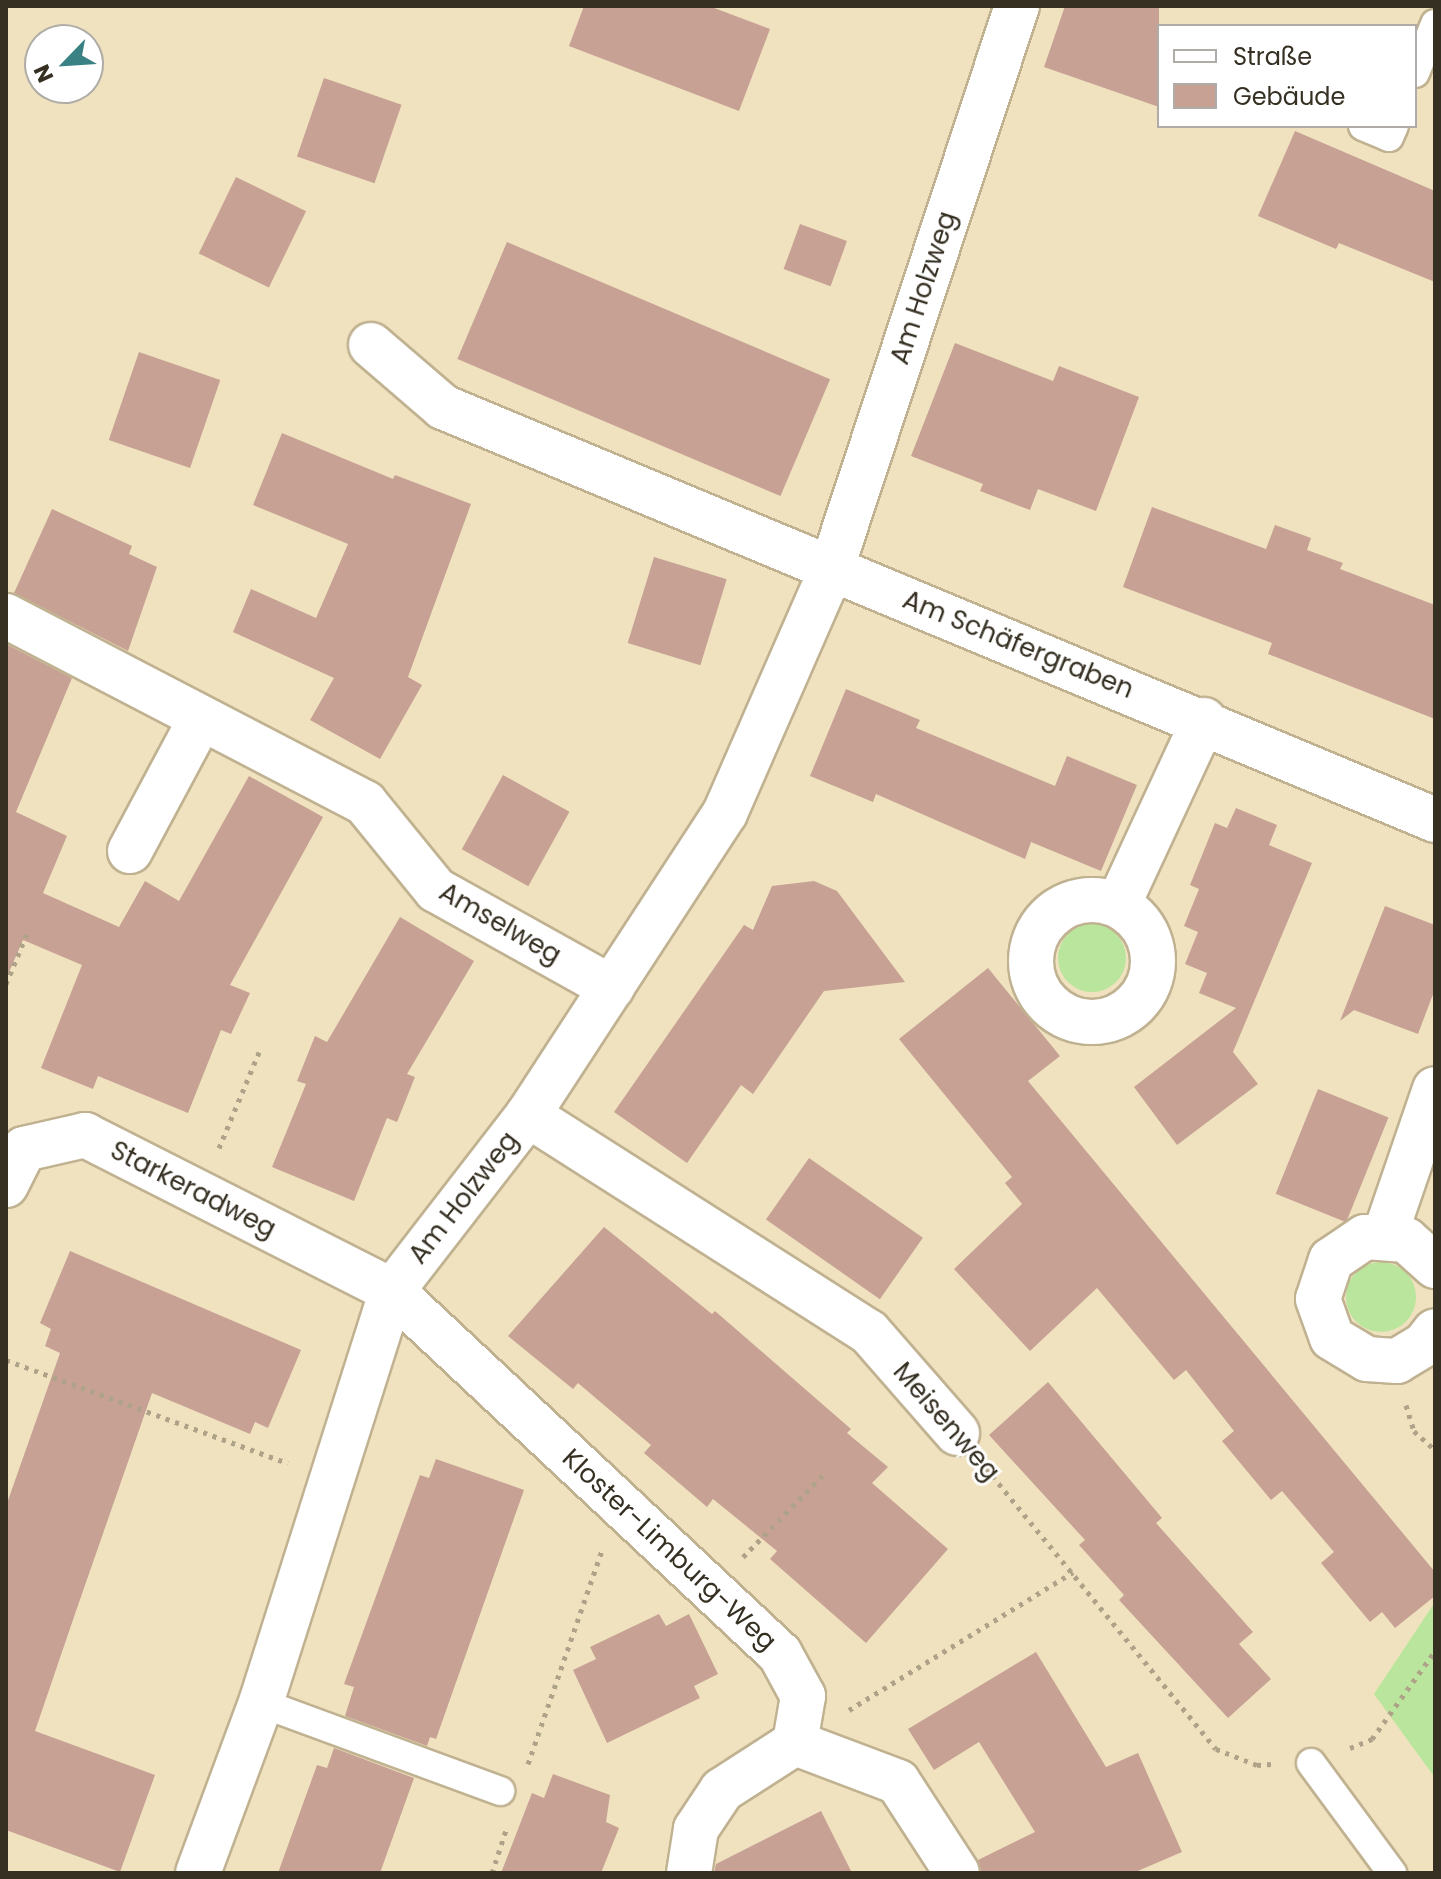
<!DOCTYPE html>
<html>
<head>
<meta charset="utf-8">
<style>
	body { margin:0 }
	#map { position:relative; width:1441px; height:1879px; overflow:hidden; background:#f0e2bf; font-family:Poppins,sans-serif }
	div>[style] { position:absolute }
	.green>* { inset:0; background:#b9e59c }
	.round { border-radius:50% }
	.building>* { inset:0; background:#c6a194; transform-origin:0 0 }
	.path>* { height:5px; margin-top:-2.5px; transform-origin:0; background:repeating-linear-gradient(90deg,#aea388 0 4px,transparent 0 10px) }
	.roads { filter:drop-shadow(2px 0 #c0b291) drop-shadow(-2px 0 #c0b291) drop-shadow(0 2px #c0b291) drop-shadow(0 -2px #c0b291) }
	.lane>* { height:28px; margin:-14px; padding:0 14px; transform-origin:14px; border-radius:14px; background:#fff }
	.street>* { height:44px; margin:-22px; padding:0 22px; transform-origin:22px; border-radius:22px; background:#fff }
	.street>.ring { margin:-22px; padding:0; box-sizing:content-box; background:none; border:44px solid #fff; border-radius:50% }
	span { translate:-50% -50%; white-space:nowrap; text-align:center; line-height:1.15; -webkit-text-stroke:6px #fff; paint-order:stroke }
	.street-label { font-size:26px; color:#363023 }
	.frame { position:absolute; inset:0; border:8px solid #363023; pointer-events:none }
	.legend { position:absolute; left:1157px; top:24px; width:260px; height:104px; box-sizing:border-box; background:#fff; border:2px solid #afaca7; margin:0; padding:10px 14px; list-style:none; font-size:24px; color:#363023 }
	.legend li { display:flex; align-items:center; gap:16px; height:40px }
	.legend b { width:40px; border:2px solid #afaca7 }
	.north { position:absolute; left:24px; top:24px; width:80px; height:80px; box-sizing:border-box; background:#fff; border:2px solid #afaca7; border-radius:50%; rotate:245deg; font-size:22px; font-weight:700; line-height:32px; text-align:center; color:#363023 }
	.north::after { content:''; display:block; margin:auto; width:28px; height:36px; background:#398182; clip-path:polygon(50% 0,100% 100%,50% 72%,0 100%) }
</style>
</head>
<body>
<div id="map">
	<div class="green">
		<i class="round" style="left:1058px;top:924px;width:68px;height:68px"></i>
		<i class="round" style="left:1346px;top:1262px;width:70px;height:70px"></i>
		<i style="clip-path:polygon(1435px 1602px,1435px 1774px,1433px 1775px,1374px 1694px)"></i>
	</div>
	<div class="building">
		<i style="clip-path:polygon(584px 6px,709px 6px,770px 29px,739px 111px,569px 46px)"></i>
		<i style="clip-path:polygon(1065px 6px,1159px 6px,1159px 107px,1044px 67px)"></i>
		<i style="left:324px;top:78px;width:82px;height:83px;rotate:19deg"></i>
		<i style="clip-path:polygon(1295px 131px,1435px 191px,1435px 282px,1339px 243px,1336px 249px,1258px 216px)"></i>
		<i style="left:236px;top:177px;width:78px;height:85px;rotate:26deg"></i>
		<i style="left:800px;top:224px;width:50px;height:48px;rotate:20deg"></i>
		<i style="left:507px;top:242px;width:351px;height:127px;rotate:23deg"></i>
		<i style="clip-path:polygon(955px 343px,1053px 381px,1059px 366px,1139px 397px,1096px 511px,1038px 489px,1030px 510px,980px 491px,983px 484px,911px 456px)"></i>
		<i style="left:139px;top:352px;width:86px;height:93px;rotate:19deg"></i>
		<i style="clip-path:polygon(282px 433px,393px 479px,395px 475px,471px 504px,408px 677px,422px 685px,380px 759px,310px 720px,334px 678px,233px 632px,251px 589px,316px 618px,348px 544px,253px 505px)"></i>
		<i style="clip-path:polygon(1152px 507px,1266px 549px,1275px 525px,1311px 538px,1307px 550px,1343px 563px,1340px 569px,1435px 605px,1435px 719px,1268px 654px,1272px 643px,1123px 587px)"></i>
		<i style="clip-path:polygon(52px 509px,132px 546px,129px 554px,157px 567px,128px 651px,14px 593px)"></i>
		<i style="left:654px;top:557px;width:76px;height:90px;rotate:17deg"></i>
		<i style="clip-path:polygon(6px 644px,72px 678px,16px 812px,67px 836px,43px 893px,119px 927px,145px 881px,179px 901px,249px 776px,323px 817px,230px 985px,250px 993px,231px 1034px,221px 1030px,188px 1113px,98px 1076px,93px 1089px,41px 1068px,82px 965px,23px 940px,6px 979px)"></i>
		<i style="clip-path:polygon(846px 689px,920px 720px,916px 728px,1055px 786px,1067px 756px,1137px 785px,1101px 871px,1031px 842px,1025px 859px,876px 794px,873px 802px,810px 776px)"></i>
		<i style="left:503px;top:775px;width:76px;height:85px;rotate:29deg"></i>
		<i style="clip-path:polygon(1236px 808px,1277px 825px,1269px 845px,1312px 863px,1233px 1052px,1258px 1084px,1177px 1145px,1134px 1087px,1236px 1008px,1199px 993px,1207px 973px,1185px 964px,1198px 932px,1184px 926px,1199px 889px,1190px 885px,1215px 823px,1227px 828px)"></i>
		<i style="clip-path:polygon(814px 881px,837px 891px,905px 982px,824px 991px,753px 1094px,741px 1085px,687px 1163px,614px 1112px,744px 925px,753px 930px,772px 886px)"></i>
		<i style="clip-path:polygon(1385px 906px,1435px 925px,1435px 989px,1418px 1034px,1354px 1010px,1340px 1021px)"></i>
		<i style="clip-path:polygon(400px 917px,474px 961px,407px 1074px,415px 1077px,397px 1122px,387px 1118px,354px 1201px,272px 1167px,306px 1084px,297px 1081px,315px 1036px,327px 1042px)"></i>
		<i style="clip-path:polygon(988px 968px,1060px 1056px,1028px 1081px,1435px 1572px,1435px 1596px,1395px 1628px,1382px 1612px,1370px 1622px,1321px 1563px,1334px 1552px,1282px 1491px,1271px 1500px,1222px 1441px,1234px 1431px,1186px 1370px,1174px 1380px,1097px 1288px,1030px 1351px,954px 1269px,1022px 1204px,1005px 1183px,1012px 1177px,899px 1039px)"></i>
		<i style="left:1318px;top:1089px;width:76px;height:113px;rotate:22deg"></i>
		<i style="left:809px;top:1158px;width:139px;height:75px;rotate:35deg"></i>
		<i style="clip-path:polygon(604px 1227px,712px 1314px,715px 1311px,851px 1429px,847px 1433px,888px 1467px,872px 1483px,948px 1549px,866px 1643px,770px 1559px,777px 1551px,713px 1499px,707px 1507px,644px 1453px,651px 1445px,578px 1383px,573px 1389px,508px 1336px)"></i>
		<i style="clip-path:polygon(70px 1251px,301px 1350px,268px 1428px,255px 1422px,250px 1434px,152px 1393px,76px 1611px,35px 1731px,155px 1775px,120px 1872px,6px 1830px,6px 1506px,60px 1353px,45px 1346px,51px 1329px,40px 1323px)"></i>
		<i style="clip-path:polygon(1048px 1382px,1162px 1518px,1156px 1523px,1253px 1632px,1239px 1644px,1271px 1679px,1228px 1718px,1119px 1600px,1124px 1595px,1079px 1545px,1085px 1540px,989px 1435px)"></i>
		<i style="clip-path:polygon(436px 1459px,524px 1490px,436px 1739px,430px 1737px,427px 1746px,345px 1716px,354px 1687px,344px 1684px,420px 1475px,429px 1478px)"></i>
		<i style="clip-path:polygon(659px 1614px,666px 1626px,689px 1614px,718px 1674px,694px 1686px,700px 1698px,607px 1743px,573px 1670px,596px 1659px,590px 1647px)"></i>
		<i style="clip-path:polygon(1036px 1652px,1106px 1767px,1138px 1753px,1182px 1852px,1133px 1873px,982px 1873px,978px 1860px,1035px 1832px,979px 1742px,934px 1770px,908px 1729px)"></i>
		<i style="clip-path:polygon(334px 1748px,414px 1778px,380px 1873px,278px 1873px,317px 1765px,327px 1768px)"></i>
		<i style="clip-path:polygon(553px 1774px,610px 1795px,606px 1822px,619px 1828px,601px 1873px,501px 1873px,532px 1793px,544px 1798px)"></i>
		<i style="clip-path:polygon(821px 1811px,852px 1873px,714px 1873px,716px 1864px)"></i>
	</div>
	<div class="path">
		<i style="left:6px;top:984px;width:60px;rotate:-67.3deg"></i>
		<i style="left:219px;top:1148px;width:106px;rotate:-67.3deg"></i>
		<i style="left:6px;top:1360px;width:300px;rotate:20.1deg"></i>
		<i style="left:1406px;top:1405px;width:27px;rotate:73deg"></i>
		<i style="left:1414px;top:1431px;width:28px;rotate:42deg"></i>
		<i style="left:986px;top:1468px;width:363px;rotate:50.7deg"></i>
		<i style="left:1216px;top:1749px;width:44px;rotate:21.3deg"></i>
		<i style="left:1257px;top:1765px;width:14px;rotate:-4deg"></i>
		<i style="left:743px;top:1557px;width:116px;rotate:-45.7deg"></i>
		<i style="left:849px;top:1710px;width:263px;rotate:-31.6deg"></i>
		<i style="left:1350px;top:1748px;width:24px;rotate:-22deg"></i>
		<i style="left:1372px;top:1739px;width:108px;rotate:-54.4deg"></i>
		<i style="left:528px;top:1764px;width:226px;rotate:-70.9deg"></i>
		<i style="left:492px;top:1873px;width:45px;rotate:-72deg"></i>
	</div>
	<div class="roads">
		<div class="lane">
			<i style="left:1415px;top:73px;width:53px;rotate:-67.8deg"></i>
			<i style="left:1363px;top:126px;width:28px;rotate:23deg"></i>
			<i style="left:1389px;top:137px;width:12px;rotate:-66deg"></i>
			<i style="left:261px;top:1703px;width:255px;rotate:20.2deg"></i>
			<i style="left:1311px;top:1763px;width:137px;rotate:53.6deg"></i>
		</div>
		<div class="street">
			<i style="left:371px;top:345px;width:95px;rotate:40.7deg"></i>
			<i style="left:443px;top:407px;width:1075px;rotate:22.6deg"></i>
			<i style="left:6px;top:616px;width:405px;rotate:27.5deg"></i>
			<i style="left:365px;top:803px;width:112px;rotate:50.8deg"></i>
			<i style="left:436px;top:890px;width:201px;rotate:29.1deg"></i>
			<i style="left:130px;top:851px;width:151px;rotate:-61.9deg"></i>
			<i class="ring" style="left:1031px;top:900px;width:78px;height:78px"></i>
			<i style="left:1118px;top:905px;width:204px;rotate:-65.1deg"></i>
			<i style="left:528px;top:1115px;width:404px;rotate:32.5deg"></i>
			<i style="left:869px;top:1332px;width:134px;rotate:48.9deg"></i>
			<i style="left:6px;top:1185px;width:40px;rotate:-63.4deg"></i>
			<i style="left:24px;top:1149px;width:63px;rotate:-12.9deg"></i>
			<i style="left:85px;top:1135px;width:344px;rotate:26.9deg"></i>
			<i style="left:392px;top:1291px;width:531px;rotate:43.09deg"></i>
			<i style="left:780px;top:1654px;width:48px;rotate:61.3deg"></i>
			<i style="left:803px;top:1696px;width:48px;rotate:99.7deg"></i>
			<i style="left:795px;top:1743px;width:87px;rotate:147.2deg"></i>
			<i style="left:722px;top:1790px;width:47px;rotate:123.7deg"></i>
			<i style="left:696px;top:1829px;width:45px;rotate:99deg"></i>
			<i style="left:1385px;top:1235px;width:154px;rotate:-71.1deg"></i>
			<i style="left:1435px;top:1266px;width:39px;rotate:-138deg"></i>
			<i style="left:1406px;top:1240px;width:41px;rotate:-175.8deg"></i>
			<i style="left:1365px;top:1237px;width:41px;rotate:145.9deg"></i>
			<i style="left:1331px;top:1260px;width:41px;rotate:108.4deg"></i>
			<i style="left:1318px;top:1299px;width:41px;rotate:70.3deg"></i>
			<i style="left:1332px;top:1338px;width:41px;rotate:31deg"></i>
			<i style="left:1367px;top:1359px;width:30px;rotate:4deg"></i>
			<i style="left:1397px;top:1361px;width:33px;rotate:-31deg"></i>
			<i style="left:1425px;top:1344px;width:16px;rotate:-52deg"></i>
			<i style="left:795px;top:1743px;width:110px;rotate:20.7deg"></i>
			<i style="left:898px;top:1782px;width:108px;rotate:57deg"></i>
			<i style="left:198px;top:1873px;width:181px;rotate:-69.7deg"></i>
			<i style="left:261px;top:1703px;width:432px;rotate:-72.4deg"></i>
			<i style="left:392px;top:1291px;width:222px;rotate:-52.3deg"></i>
			<i style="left:528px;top:1115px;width:361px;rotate:-56.9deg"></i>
			<i style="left:725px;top:813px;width:265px;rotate:-66.4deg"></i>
			<i style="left:831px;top:570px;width:594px;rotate:-71.75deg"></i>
		</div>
	</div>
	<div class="street-label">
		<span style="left:924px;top:288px;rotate:-72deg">Am Holzweg</span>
		<span style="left:1018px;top:645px;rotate:22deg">Am Schäfergraben</span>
		<span style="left:500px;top:924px;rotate:30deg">Amselweg</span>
		<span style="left:193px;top:1190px;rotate:27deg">Starkeradweg</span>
		<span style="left:464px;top:1198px;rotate:-52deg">Am Holzweg</span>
		<span style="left:946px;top:1422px;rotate:49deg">Meisenweg</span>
		<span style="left:669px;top:1550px;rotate:43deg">Kloster-Limburg-Weg</span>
	</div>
	<div class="frame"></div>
	<ul class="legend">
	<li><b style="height:10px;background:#fff"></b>Straße</li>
	<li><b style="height:22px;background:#c6a194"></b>Gebäude</li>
	</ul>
	<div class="north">N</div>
</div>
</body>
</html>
